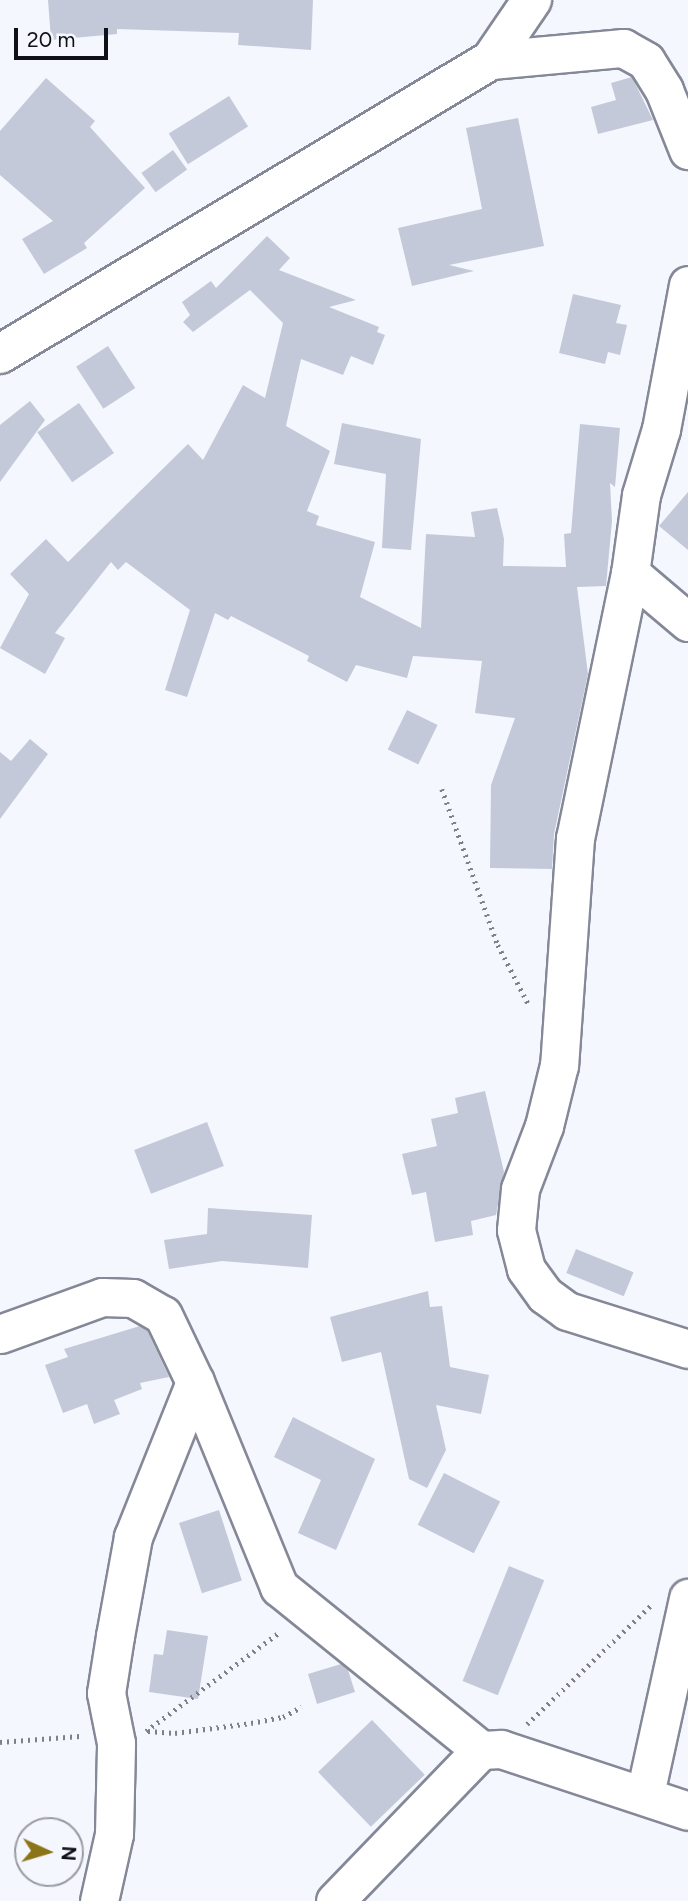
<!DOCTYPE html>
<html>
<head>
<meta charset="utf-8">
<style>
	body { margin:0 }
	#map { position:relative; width:688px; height:1901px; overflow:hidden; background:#f5f7fe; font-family:Figtree,sans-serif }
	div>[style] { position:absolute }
	.building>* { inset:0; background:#c4c9d9; transform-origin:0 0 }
	.path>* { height:4.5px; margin-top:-2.25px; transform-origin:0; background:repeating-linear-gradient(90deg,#7f8187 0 2px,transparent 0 7px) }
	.roads { filter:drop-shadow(2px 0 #848897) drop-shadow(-2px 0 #848897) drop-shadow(0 2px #848897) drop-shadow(0 -2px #848897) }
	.minor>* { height:37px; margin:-18.5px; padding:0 18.5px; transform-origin:18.5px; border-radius:18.5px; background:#fff }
	.tertiary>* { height:38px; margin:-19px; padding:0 19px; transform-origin:19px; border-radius:19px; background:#fff }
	span { translate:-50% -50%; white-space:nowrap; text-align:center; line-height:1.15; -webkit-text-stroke:5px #f5f7fe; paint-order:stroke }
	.north { position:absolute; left:14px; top:1817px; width:70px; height:70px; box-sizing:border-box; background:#f5f7fe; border:2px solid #999ba1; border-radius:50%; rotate:94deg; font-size:19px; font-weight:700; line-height:28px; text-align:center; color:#101116 }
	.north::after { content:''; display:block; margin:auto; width:24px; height:32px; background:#8c7418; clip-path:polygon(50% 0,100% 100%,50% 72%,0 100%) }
	.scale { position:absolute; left:14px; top:28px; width:94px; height:32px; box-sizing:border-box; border:4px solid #101116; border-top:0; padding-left:9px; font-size:21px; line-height:24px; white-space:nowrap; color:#101116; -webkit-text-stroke:5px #f5f7fe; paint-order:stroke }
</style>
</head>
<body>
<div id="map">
	<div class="building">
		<i style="clip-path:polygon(48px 0,313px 0,311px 50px,238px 45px,239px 33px,117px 29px,117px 34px,51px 40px)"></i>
		<i style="clip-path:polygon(632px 77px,653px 120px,598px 134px,591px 107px,616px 100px,611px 83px)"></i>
		<i style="clip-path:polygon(46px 78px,95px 121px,90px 127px,145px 188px,84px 243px,87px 248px,44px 274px,22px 239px,53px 221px,0 175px,0 131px)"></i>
		<i style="left:229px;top:96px;width:36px;height:71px;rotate:58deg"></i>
		<i style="clip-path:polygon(518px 118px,544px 246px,449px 265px,474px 271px,412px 286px,398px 228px,482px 209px,466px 128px)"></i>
		<i style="left:173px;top:150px;width:24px;height:39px;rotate:54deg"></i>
		<i style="clip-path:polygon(267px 236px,290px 258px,279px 270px,356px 300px,329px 307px,379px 327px,377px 332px,385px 335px,373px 365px,351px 356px,343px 375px,301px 359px,286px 426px,330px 451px,307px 511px,319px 516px,316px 525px,375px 542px,360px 597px,421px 628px,426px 534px,475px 537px,471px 512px,497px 508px,504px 539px,503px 566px,566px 567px,564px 534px,571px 533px,580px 424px,620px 428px,615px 487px,610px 483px,612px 521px,606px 586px,577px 587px,588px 674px,554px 834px,552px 869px,490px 868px,491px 785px,515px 718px,475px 713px,482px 661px,413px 656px,407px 678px,356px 665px,347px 682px,307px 661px,309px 656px,231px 616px,228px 620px,215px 613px,187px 697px,165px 690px,190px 610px,126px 562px,118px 570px,111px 562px,55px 633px,65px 638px,45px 674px,0 648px,29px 594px,10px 574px,46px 539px,68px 562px,188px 444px,203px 460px,243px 385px,265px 398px,283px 323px,250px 290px,193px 332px,183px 322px,190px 315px,182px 302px,211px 281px,216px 288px)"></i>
		<i style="clip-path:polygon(573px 294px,621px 305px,616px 323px,627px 325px,620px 355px,608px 352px,605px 364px,559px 353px)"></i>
		<i style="left:108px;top:346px;width:50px;height:38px;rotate:57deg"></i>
		<i style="clip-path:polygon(30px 401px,45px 420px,0 482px,0 425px)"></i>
		<i style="left:79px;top:403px;width:61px;height:51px;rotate:55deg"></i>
		<i style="clip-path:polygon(342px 423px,421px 439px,411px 550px,382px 548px,386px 474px,334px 464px)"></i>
		<i style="clip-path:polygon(688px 492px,688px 550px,659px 526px)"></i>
		<i style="left:407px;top:710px;width:34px;height:44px;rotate:26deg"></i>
		<i style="clip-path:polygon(30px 739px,48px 754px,0 819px,0 752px,11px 761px)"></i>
		<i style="clip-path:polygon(485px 1091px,504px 1172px,496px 1215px,471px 1221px,473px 1235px,435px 1242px,426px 1192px,412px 1195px,402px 1154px,437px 1146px,431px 1119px,458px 1113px,455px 1098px)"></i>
		<i style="left:207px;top:1122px;width:47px;height:78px;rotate:69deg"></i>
		<i style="clip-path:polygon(208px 1208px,312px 1215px,308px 1268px,222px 1261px,169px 1269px,164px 1240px,207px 1234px)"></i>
		<i style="left:576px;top:1249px;width:62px;height:26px;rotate:22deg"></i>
		<i style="clip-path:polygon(428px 1291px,430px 1307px,442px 1306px,450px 1367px,489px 1375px,481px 1414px,436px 1405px,446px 1450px,427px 1488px,409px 1479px,381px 1352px,342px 1362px,330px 1317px)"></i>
		<i style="clip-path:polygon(140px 1326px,147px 1330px,169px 1377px,140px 1383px,142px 1389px,114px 1400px,120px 1414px,94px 1424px,87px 1404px,63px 1413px,45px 1365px,68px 1357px,64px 1349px)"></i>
		<i style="clip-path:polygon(293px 1417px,375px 1459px,336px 1550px,298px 1533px,321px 1480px,274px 1457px)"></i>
		<i style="left:444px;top:1473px;width:63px;height:58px;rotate:27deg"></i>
		<i style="left:219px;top:1510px;width:74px;height:42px;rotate:72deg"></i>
		<i style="left:509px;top:1566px;width:38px;height:124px;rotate:22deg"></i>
		<i style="clip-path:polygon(167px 1630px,208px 1636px,198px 1699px,149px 1692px,154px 1654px,163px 1655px)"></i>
		<i style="clip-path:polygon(341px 1664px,348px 1670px,355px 1692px,317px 1704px,308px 1674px)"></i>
		<i style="left:372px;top:1720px;width:76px;height:75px;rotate:46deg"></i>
	</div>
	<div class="path">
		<i style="left:442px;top:789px;width:166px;rotate:70.3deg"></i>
		<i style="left:498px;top:945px;width:68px;rotate:62.7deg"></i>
		<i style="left:527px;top:1724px;width:173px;rotate:-43.8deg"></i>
		<i style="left:146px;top:1731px;width:167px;rotate:-36.5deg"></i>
		<i style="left:148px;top:1731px;width:27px;rotate:4deg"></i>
		<i style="left:175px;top:1733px;width:77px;rotate:-7.5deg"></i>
		<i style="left:251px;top:1723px;width:33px;rotate:-11deg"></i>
		<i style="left:283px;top:1717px;width:21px;rotate:-29deg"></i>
		<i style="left:0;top:1742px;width:80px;rotate:-4.3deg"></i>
	</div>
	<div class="roads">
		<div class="minor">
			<i style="left:491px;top:60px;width:133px;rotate:-5.2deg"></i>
			<i style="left:623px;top:48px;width:26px;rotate:29deg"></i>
			<i style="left:646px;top:61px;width:34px;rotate:58deg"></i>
			<i style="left:664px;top:90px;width:65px;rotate:68.2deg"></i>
			<i style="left:688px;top:285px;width:147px;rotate:100.6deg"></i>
			<i style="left:661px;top:429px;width:69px;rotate:106.9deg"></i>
			<i style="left:641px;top:495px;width:79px;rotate:98deg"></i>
			<i style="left:630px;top:573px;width:271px;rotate:101.7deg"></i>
			<i style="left:575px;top:838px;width:228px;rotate:94deg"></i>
			<i style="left:559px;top:1065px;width:63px;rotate:103.8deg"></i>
			<i style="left:544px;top:1126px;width:67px;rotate:110.9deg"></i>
			<i style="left:520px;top:1189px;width:41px;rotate:95.6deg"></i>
			<i style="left:516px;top:1230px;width:40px;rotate:75.6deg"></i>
			<i style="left:526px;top:1269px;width:32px;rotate:54deg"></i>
			<i style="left:545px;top:1295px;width:27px;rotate:36deg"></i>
			<i style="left:567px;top:1311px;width:127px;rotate:17.4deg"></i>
			<i style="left:630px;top:573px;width:76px;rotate:40.2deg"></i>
			<i style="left:0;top:1334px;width:109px;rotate:-19.9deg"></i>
			<i style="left:102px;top:1297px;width:31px;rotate:2deg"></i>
			<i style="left:133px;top:1298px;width:34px;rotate:30deg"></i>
			<i style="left:163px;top:1315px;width:74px;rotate:64.5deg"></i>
			<i style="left:195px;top:1382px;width:222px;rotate:67.7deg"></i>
			<i style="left:279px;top:1587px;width:260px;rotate:38.9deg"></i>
			<i style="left:645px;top:1794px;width:201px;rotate:-77.6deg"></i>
			<i style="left:99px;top:1901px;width:69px;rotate:-77.4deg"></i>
			<i style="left:114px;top:1834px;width:91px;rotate:-88.7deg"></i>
			<i style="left:116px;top:1743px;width:51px;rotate:-101.3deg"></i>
			<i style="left:106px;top:1693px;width:58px;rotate:-81deg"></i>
			<i style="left:115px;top:1636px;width:101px;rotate:-79.7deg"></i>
			<i style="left:133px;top:1537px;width:167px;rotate:-68.2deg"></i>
			<i style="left:335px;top:1901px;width:210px;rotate:-46deg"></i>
			<i style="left:481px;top:1750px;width:20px;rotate:-3deg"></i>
			<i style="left:501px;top:1749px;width:197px;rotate:18.3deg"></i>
		</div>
		<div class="tertiary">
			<i style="left:0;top:354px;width:572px;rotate:-30.91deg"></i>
			<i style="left:491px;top:60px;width:73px;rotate:-55.7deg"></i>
		</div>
	</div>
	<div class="north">N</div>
	<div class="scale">20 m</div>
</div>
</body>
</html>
